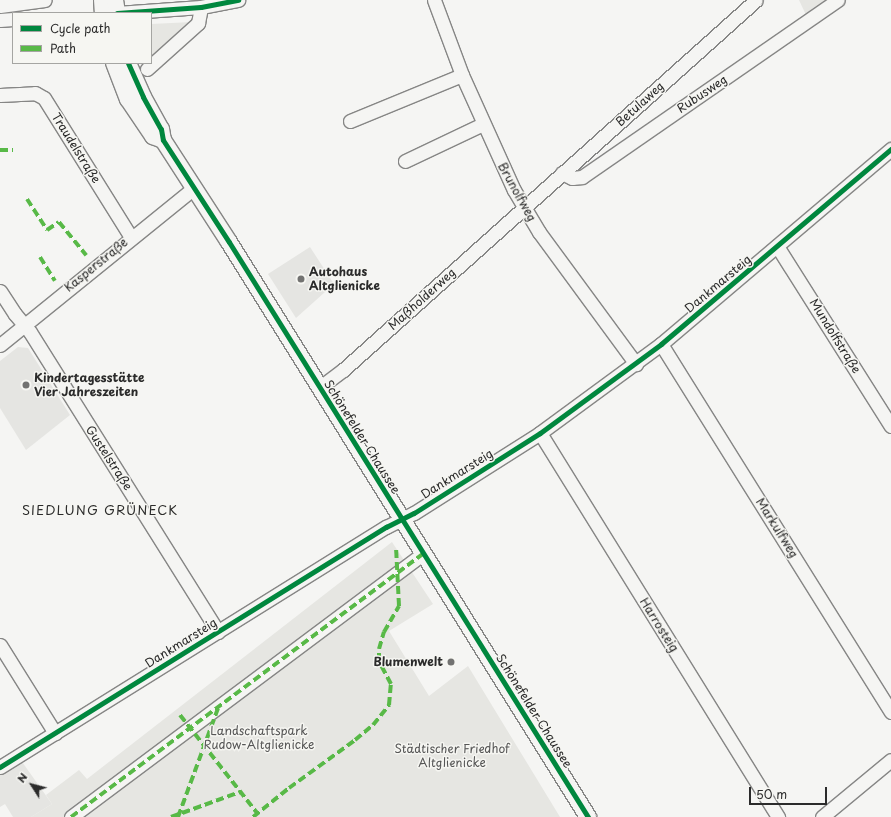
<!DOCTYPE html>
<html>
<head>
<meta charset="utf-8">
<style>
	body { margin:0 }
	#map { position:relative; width:891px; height:817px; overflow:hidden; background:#f5f5f3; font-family:"Playpen Sans",sans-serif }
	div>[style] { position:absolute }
	.built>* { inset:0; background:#e5e5e2 }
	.green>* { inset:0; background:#e6e6e2 }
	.roads { filter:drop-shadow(1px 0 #868685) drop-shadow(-1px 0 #868685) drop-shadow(0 1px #868685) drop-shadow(0 -1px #868685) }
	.minor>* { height:13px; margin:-6.5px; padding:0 6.5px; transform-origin:6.5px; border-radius:6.5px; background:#f5f5f3 }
	.major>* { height:16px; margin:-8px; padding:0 8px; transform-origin:8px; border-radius:8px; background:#f5f5f3 }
	.quiet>* { height:4px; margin-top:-2px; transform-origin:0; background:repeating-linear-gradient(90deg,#58b947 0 8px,transparent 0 12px) }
	.cycleway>* { height:5px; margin:-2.5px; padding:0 2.5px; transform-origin:2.5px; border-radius:2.5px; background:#00873e }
	.dots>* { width:11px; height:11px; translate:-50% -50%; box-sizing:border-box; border:2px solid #f6f6f2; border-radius:50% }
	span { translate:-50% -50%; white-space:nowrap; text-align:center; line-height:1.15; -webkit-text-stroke:3px #f6f6f2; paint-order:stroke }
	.street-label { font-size:12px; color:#2b2b2b }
	.poi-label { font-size:12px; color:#2b2b2b; font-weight:700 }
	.left { translate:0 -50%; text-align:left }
	.right { translate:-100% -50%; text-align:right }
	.park-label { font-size:12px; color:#565656 }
	.neighbourhood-label { font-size:13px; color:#2b2b2b; letter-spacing:1px }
	.legend { position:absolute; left:12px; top:12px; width:140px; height:52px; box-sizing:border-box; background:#f6f6f2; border:1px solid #a5a5a2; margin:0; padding:5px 7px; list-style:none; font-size:12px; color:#2b2b2b }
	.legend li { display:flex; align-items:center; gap:8px; height:20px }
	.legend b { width:20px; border:1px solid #a5a5a2 }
	.north { position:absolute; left:12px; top:765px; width:40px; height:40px; -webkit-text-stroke:3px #f6f6f2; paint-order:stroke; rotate:306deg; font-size:11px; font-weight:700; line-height:16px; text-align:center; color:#2b2b2b }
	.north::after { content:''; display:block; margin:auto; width:14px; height:18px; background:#2b2b2b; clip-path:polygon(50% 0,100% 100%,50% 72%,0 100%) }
	.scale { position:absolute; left:749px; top:787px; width:78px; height:18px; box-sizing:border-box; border:2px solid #2b2b2b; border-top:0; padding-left:5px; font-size:12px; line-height:14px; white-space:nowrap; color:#2b2b2b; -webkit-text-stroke:3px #f6f6f2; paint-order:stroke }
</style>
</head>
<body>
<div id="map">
	<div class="built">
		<i style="clip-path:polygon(310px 247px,334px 284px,296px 318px,268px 274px)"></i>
		<i style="clip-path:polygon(18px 347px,28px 348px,70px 415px,26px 450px,0 408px,0 361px)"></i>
		<i style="clip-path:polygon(20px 759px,52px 804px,31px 817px,13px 817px,5px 804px,0 807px,0 772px)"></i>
	</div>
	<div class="green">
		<i style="clip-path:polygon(799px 0,828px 0,806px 15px)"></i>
		<i style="clip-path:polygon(192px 22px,151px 59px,151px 24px)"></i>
		<i style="clip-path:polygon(392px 542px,433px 604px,389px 631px,429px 696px,468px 666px,560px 817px,31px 817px,52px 804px,46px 795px,79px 770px,87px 779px)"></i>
	</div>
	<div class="roads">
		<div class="minor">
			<i style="left:434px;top:0;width:80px;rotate:69.5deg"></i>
			<i style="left:462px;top:75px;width:126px;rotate:65.7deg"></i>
			<i style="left:514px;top:190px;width:49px;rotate:59.2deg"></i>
			<i style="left:539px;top:232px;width:164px;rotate:53.7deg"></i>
			<i style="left:0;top:6px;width:45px;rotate:-7.6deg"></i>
			<i style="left:117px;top:13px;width:84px;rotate:-4.1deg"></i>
			<i style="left:201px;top:7px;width:38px;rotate:-11deg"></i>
			<i style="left:0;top:20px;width:13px;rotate:-4deg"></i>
			<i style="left:147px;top:69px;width:69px;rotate:-42deg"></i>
			<i style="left:198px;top:23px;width:16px;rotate:-79deg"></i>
			<i style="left:0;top:95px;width:35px;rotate:-3deg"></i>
			<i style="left:35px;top:93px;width:10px;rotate:29deg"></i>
			<i style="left:44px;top:98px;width:164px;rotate:58deg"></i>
			<i style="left:350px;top:121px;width:121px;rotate:-22.3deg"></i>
			<i style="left:405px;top:161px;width:86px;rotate:-25.4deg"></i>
			<i style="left:562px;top:173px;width:11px;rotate:27deg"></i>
			<i style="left:572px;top:178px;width:10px;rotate:-6deg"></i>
			<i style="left:582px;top:177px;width:311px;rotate:-34.7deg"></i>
			<i style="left:777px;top:246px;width:213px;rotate:57.7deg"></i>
			<i style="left:0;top:291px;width:27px;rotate:57deg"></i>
			<i style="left:15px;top:314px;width:23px;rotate:50deg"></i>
			<i style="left:30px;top:332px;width:354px;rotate:57.9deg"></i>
			<i style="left:661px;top:344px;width:434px;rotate:58deg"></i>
			<i style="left:0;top:345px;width:250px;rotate:-39deg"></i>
			<i style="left:319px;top:388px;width:30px;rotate:-37deg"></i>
			<i style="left:343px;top:370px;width:554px;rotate:-41.86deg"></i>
			<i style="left:540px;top:433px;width:452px;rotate:58.2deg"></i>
			<i style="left:0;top:645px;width:104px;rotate:58deg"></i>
			<i style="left:0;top:767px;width:455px;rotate:-31.9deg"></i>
			<i style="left:386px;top:527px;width:31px;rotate:-27deg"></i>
			<i style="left:414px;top:513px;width:149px;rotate:-32.4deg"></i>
			<i style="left:540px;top:433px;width:150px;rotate:-36.3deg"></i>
			<i style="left:661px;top:344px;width:302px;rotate:-40.3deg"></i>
			<i style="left:71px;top:817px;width:439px;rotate:-36.8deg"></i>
			<i style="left:822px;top:817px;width:89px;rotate:-39.6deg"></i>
		</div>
		<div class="major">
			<i style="left:102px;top:0;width:13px;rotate:86deg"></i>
			<i style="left:115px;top:0;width:13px;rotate:81deg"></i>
			<i style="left:114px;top:63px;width:39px;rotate:69deg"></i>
			<i style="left:128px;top:99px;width:45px;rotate:56deg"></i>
			<i style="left:153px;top:136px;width:11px;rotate:22deg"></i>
			<i style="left:128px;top:63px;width:37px;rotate:66deg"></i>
			<i style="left:143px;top:97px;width:37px;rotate:61deg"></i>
			<i style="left:161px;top:129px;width:11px;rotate:80deg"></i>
			<i style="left:163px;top:140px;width:121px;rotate:57.1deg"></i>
			<i style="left:229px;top:242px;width:678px;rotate:58.02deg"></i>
		</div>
	</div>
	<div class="quiet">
		<i style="left:0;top:150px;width:13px"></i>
		<i style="left:27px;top:199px;width:37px;rotate:57deg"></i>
		<i style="left:47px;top:230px;width:14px;rotate:-34deg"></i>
		<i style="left:59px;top:222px;width:43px;rotate:50.7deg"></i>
		<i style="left:40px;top:257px;width:28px;rotate:58deg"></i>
		<i style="left:180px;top:715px;width:125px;rotate:51.8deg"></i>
		<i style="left:71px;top:817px;width:439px;rotate:-36.8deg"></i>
		<i style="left:171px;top:817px;width:73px;rotate:-19.9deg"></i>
		<i style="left:178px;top:817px;width:116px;rotate:-69.8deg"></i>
		<i style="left:253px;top:817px;width:46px;rotate:-38.9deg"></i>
		<i style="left:289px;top:788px;width:82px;rotate:-36deg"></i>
		<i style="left:355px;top:740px;width:23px;rotate:-40deg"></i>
		<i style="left:373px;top:725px;width:26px;rotate:-51deg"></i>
		<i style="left:389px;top:705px;width:21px;rotate:-85deg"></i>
		<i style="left:391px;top:684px;width:26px;rotate:-118deg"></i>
		<i style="left:379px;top:661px;width:12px;rotate:-90deg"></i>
		<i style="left:379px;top:649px;width:18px;rotate:-74deg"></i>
		<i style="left:384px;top:632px;width:30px;rotate:-60deg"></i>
		<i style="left:399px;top:606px;width:59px;rotate:-92.9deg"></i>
	</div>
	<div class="cycleway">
		<i style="left:117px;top:13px;width:84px;rotate:-4.1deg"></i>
		<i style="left:201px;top:7px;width:38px;rotate:-11deg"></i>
		<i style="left:128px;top:63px;width:37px;rotate:66deg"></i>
		<i style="left:143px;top:97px;width:37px;rotate:61deg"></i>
		<i style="left:161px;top:129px;width:11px;rotate:80deg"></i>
		<i style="left:163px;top:140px;width:121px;rotate:57.1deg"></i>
		<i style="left:229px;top:242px;width:678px;rotate:58.02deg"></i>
		<i style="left:0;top:767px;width:455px;rotate:-31.9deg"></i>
		<i style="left:386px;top:527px;width:31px;rotate:-27deg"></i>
		<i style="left:414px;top:513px;width:149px;rotate:-32.4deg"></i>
		<i style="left:540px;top:433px;width:150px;rotate:-36.3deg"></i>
		<i style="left:661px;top:344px;width:302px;rotate:-40.3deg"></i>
	</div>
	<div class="dots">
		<i style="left:301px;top:279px;background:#727271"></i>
		<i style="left:26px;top:385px;background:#727271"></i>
		<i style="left:451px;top:662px;background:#727271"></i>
	</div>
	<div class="street-label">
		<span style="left:702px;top:94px;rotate:-34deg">Rubusweg</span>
		<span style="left:640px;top:104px;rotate:-42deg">Betulaweg</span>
		<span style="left:76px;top:148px;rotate:58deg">Traudelstraße</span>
		<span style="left:517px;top:192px;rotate:61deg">Brunolfweg</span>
		<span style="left:96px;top:265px;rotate:-39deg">Kasperstraße</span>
		<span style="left:718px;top:284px;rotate:-40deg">Dankmarsteig</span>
		<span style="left:422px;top:299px;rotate:-42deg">Maßholderweg</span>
		<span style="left:835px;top:336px;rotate:58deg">Mundolfstraße</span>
		<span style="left:362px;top:437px;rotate:58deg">Schönefelder Chaussee</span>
		<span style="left:109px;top:458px;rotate:57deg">Gustelstraße</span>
		<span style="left:457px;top:474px;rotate:-32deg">Dankmarsteig</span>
		<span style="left:777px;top:528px;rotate:58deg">Markulfweg</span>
		<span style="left:659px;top:625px;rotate:58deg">Harrosteig</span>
		<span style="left:181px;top:643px;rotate:-32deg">Dankmarsteig</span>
		<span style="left:534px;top:711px;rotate:58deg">Schönefelder Chaussee</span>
	</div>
	<div class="poi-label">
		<span class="left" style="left:309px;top:279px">Autohaus<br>Altglienicke</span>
		<span class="left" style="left:34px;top:385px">Kindertagesstätte<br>Vier Jahreszeiten</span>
		<span class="right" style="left:443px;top:662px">Blumenwelt</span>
	</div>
	<div class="park-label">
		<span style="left:259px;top:738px">Landschaftspark<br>Rudow-Altglienicke</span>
		<span style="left:452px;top:756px">Städtischer Friedhof<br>Altglienicke</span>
	</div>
	<div class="neighbourhood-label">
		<span style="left:100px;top:510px">SIEDLUNG GRÜNECK</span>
	</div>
	<ul class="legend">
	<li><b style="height:5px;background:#00873e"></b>Cycle path</li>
	<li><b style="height:5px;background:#58b947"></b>Path</li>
	</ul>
	<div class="north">N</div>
	<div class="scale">50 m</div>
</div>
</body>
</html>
